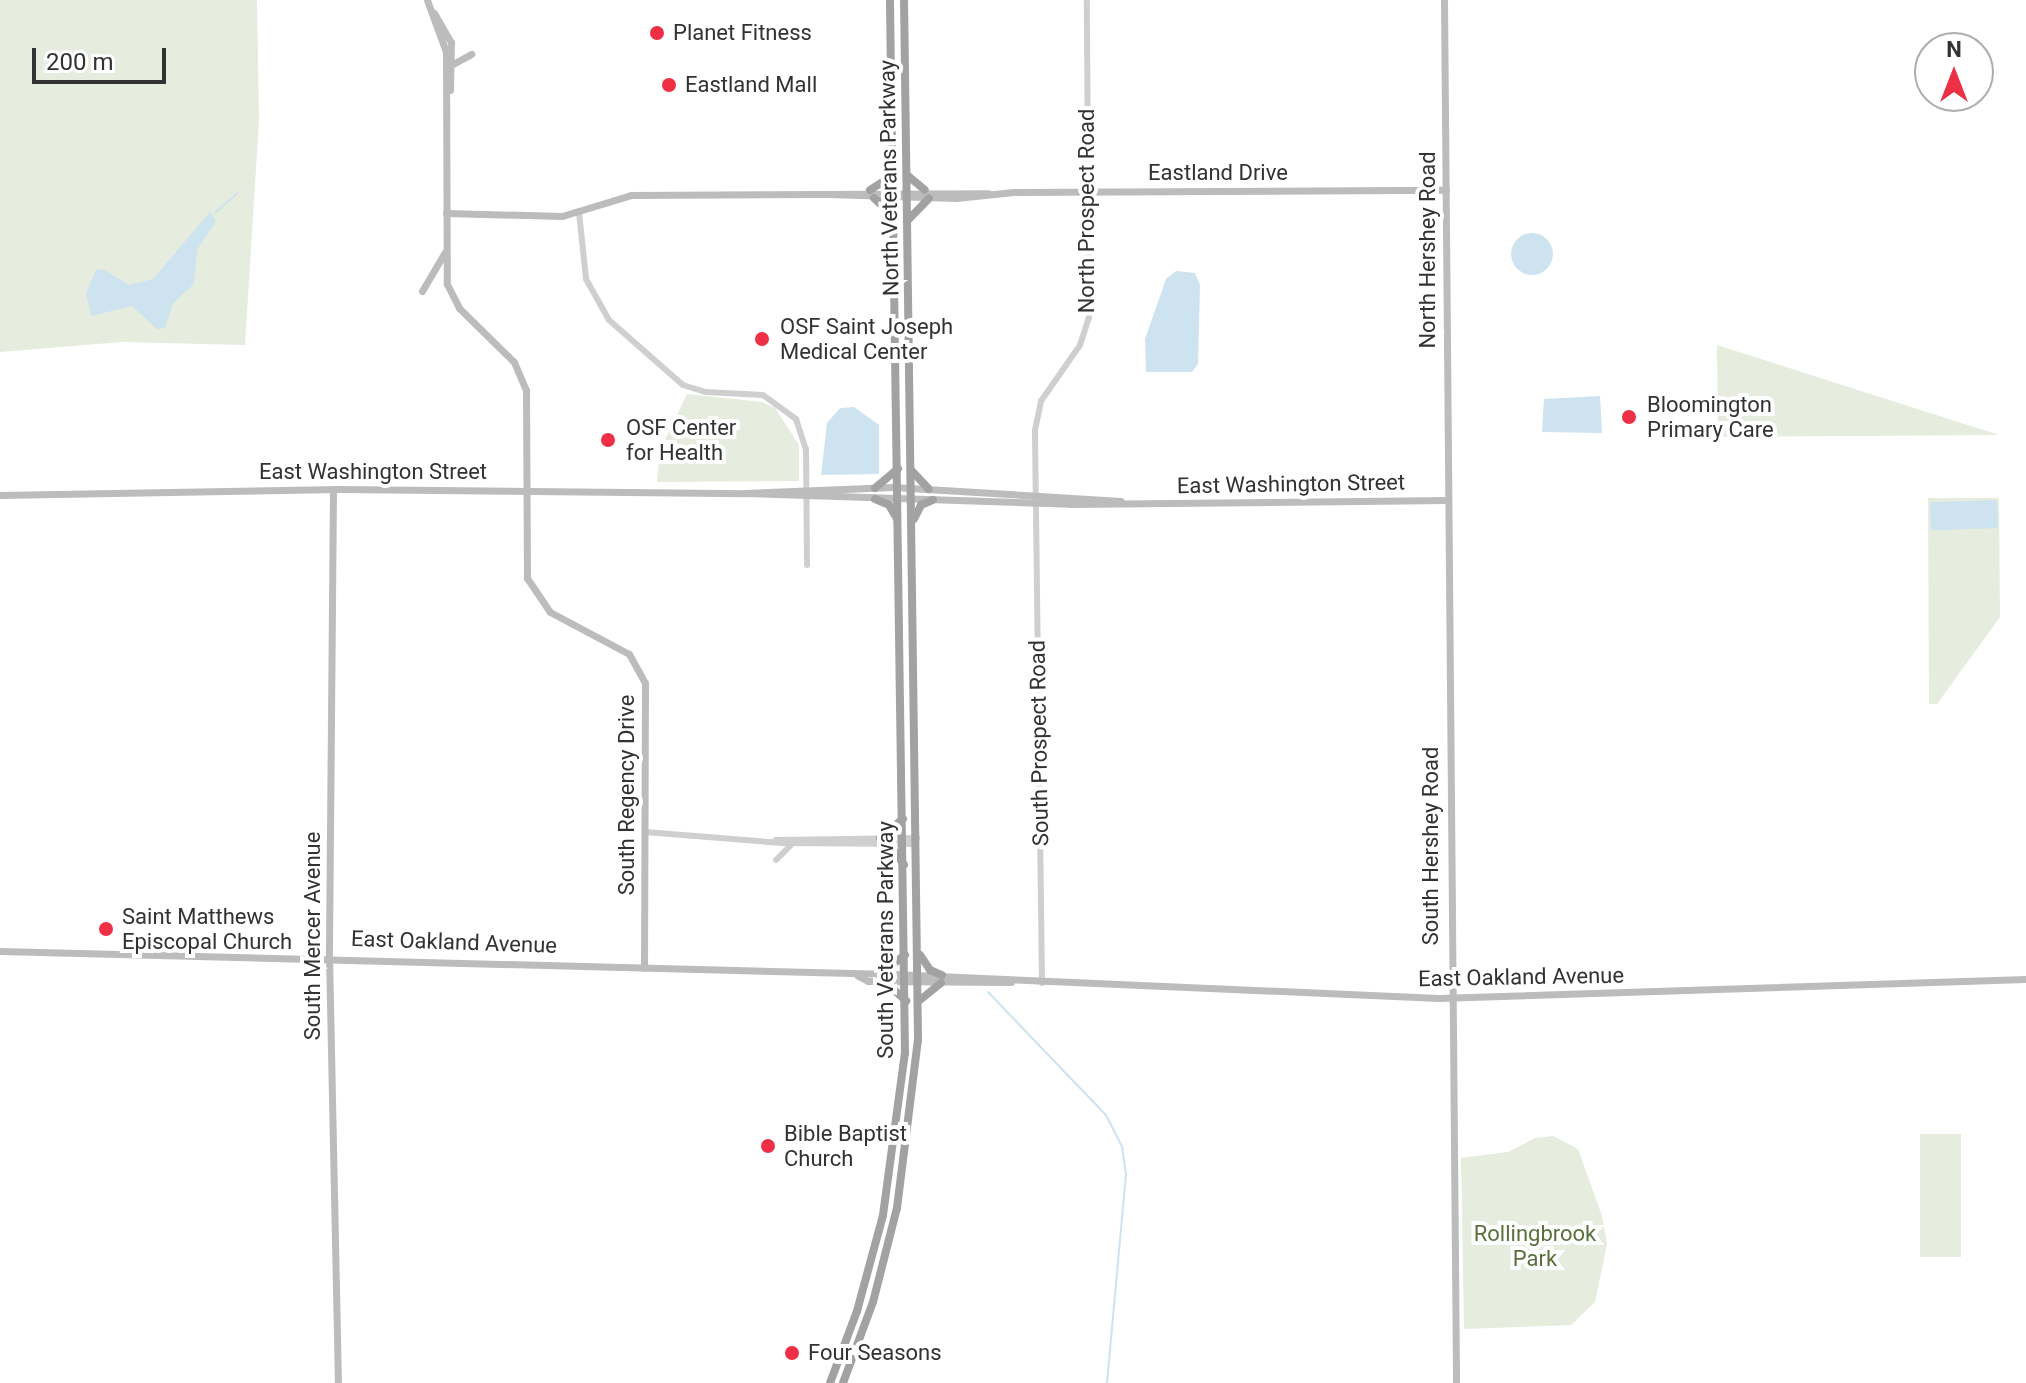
<!DOCTYPE html>
<html>
<head>
<meta charset="utf-8">
<style>
	body { margin:0 }
	#map { position:relative; width:2026px; height:1383px; overflow:hidden; background:#fff; font-family:Roboto,sans-serif }
	div>[style] { position:absolute }
	.green>* { inset:0; background:#e6ecde; transform-origin:0 0 }
	.water>* { inset:0; background:#cde3ef; transform-origin:0 0 }
	.round { border-radius:50% }
	.stream>* { height:2px; margin:-1px; padding:0 1px; transform-origin:1px; border-radius:1px; background:#cde3ef }
	.tertiary>* { height:6px; margin:-3px; padding:0 3px; transform-origin:3px; border-radius:3px; background:#cfcfcf }
	.secondary>* { height:7px; margin:-3.5px; padding:0 3.5px; transform-origin:3.5px; border-radius:3.5px; background:#bcbcbc }
	.trunk>* { height:8px; margin:-4px; padding:0 4px; transform-origin:4px; border-radius:4px; background:#a2a2a2 }
	.dots>* { width:22px; height:22px; translate:-50% -50%; box-sizing:border-box; border:4px solid #fff; border-radius:50% }
	span { translate:-50% -50%; white-space:nowrap; text-align:center; line-height:1.15; -webkit-text-stroke:8px #fff; paint-order:stroke }
	.poi-label { font-size:22px; color:#323232 }
	.left { translate:0 -50%; text-align:left }
	.street-label { font-size:22px; color:#323232 }
	.park-label { font-size:22px; color:#58713c }
	.north { position:absolute; left:1914px; top:32px; width:80px; height:80px; box-sizing:border-box; background:#fff; border:2px solid #adadad; border-radius:50%; rotate:0deg; font-size:22px; font-weight:700; line-height:32px; text-align:center; color:#323232 }
	.north::after { content:''; display:block; margin:auto; width:28px; height:36px; background:#ee3046; clip-path:polygon(50% 0,100% 100%,50% 72%,0 100%) }
	.scale { position:absolute; left:32px; top:48px; width:134px; height:36px; box-sizing:border-box; border:4px solid #323232; border-top:0; padding-left:10px; font-size:24px; line-height:28px; white-space:nowrap; color:#323232; -webkit-text-stroke:6px #fff; paint-order:stroke }
</style>
</head>
<body>
<div id="map">
	<div class="green">
		<i style="clip-path:polygon(0 0,257px 0,259px 120px,245px 345px,122px 342px,0 352px)"></i>
		<i style="clip-path:polygon(1717px 345px,1999px 435px,1718px 437px)"></i>
		<i style="clip-path:polygon(687px 394px,762px 402px,775px 408px,799px 445px,799px 481px,657px 482px,660px 450px)"></i>
		<i style="clip-path:polygon(1928px 498px,1999px 498px,2000px 617px,1937px 704px,1929px 704px)"></i>
		<i style="left:1961px;top:1134px;width:123px;height:41px;rotate:90deg"></i>
		<i style="clip-path:polygon(1553px 1136px,1578px 1149px,1602px 1216px,1607px 1244px,1595px 1302px,1571px 1325px,1464px 1329px,1461px 1158px,1508px 1152px,1535px 1138px)"></i>
	</div>
	<div class="water">
		<i style="clip-path:polygon(210px 212px,216px 221px,197px 250px,194px 284px,173px 303px,165px 328px,157px 329px,132px 306px,91px 316px,86px 293px,96px 270px,103px 269px,129px 285px,153px 279px)"></i>
		<i class="round" style="left:1511px;top:233px;width:42px;height:42px"></i>
		<i style="clip-path:polygon(1176px 271px,1195px 273px,1200px 285px,1198px 364px,1192px 372px,1146px 372px,1145px 339px,1166px 279px)"></i>
		<i style="clip-path:polygon(1600px 396px,1602px 433px,1542px 432px,1544px 399px)"></i>
		<i style="clip-path:polygon(854px 407px,879px 425px,879px 474px,821px 475px,827px 423px,840px 408px)"></i>
		<i style="left:1997px;top:500px;width:28px;height:67px;rotate:88deg"></i>
	</div>
	<div class="stream">
		<i style="left:215px;top:213px;width:30px;rotate:-42deg"></i>
		<i style="left:988px;top:992px;width:170px;rotate:46.2deg"></i>
		<i style="left:1106px;top:1115px;width:35px;rotate:63deg"></i>
		<i style="left:1122px;top:1146px;width:28px;rotate:82deg"></i>
		<i style="left:1126px;top:1174px;width:210px;rotate:95.2deg"></i>
	</div>
	<div class="tertiary">
		<i style="left:579px;top:212px;width:67px;rotate:84deg"></i>
		<i style="left:586px;top:279px;width:47px;rotate:60.7deg"></i>
		<i style="left:609px;top:320px;width:98px;rotate:41.3deg"></i>
		<i style="left:683px;top:385px;width:24px;rotate:17deg"></i>
		<i style="left:706px;top:392px;width:57px;rotate:3deg"></i>
		<i style="left:763px;top:395px;width:41px;rotate:36deg"></i>
		<i style="left:796px;top:419px;width:32px;rotate:72deg"></i>
		<i style="left:806px;top:449px;width:116px;rotate:89.5deg"></i>
		<i style="left:645px;top:832px;width:138px;rotate:4.6deg"></i>
		<i style="left:783px;top:843px;width:133px;rotate:0.4deg"></i>
		<i style="left:776px;top:840px;width:141px;rotate:-0.8deg"></i>
		<i style="left:776px;top:860px;width:21px;rotate:-45deg"></i>
		<i style="left:1042px;top:983px;width:553px;rotate:-90.73deg"></i>
		<i style="left:1035px;top:430px;width:30px;rotate:-78deg"></i>
		<i style="left:1041px;top:401px;width:68px;rotate:-55.1deg"></i>
		<i style="left:1080px;top:345px;width:29px;rotate:-72deg"></i>
		<i style="left:1089px;top:317px;width:317px;rotate:-90.4deg"></i>
	</div>
	<div class="secondary">
		<i style="left:427px;top:0;width:55px;rotate:69.9deg"></i>
		<i style="left:446px;top:52px;width:232px;rotate:89.8deg"></i>
		<i style="left:447px;top:284px;width:27px;rotate:63deg"></i>
		<i style="left:459px;top:308px;width:77px;rotate:44.5deg"></i>
		<i style="left:514px;top:362px;width:30px;rotate:67deg"></i>
		<i style="left:526px;top:390px;width:188px;rotate:89.7deg"></i>
		<i style="left:527px;top:578px;width:41px;rotate:55.9deg"></i>
		<i style="left:550px;top:612px;width:89px;rotate:28deg"></i>
		<i style="left:629px;top:654px;width:33px;rotate:61deg"></i>
		<i style="left:645px;top:683px;width:285px;rotate:90.2deg"></i>
		<i style="left:1444px;top:0;width:1383px;rotate:89.5deg"></i>
		<i style="left:434px;top:13px;width:34px;rotate:60deg"></i>
		<i style="left:451px;top:42px;width:48px;rotate:91.2deg"></i>
		<i style="left:453px;top:64px;width:21px;rotate:-29deg"></i>
		<i style="left:828px;top:194px;width:128px;rotate:1.8deg"></i>
		<i style="left:956px;top:198px;width:58px;rotate:-5.9deg"></i>
		<i style="left:1014px;top:192px;width:432px;rotate:-0.3deg"></i>
		<i style="left:446px;top:213px;width:116px;rotate:1.5deg"></i>
		<i style="left:562px;top:216px;width:72px;rotate:-16.9deg"></i>
		<i style="left:631px;top:195px;width:357px;rotate:-0.3deg"></i>
		<i style="left:422px;top:291px;width:45px;rotate:-59.5deg"></i>
		<i style="left:333px;top:489px;width:466px;rotate:90.5deg"></i>
		<i style="left:329px;top:955px;width:428px;rotate:88.8deg"></i>
		<i style="left:746px;top:493px;width:147px;rotate:-2.3deg"></i>
		<i style="left:893px;top:487px;width:228px;rotate:3.5deg"></i>
		<i style="left:0;top:495px;width:339px;rotate:-1deg"></i>
		<i style="left:339px;top:489px;width:407px;rotate:0.6deg"></i>
		<i style="left:746px;top:493px;width:324px;rotate:1.9deg"></i>
		<i style="left:1070px;top:504px;width:378px;rotate:-0.6deg"></i>
		<i style="left:0;top:951px;width:891px;rotate:1.48deg"></i>
		<i style="left:891px;top:974px;width:548px;rotate:2.51deg"></i>
		<i style="left:1438px;top:998px;width:588px;rotate:-1.85deg"></i>
		<i style="left:858px;top:976px;width:11px;rotate:27deg"></i>
		<i style="left:868px;top:981px;width:143px;rotate:0.4deg"></i>
	</div>
	<div class="trunk">
		<i style="left:907px;top:175px;width:23px;rotate:40deg"></i>
		<i style="left:870px;top:190px;width:27px;rotate:-33deg"></i>
		<i style="left:874px;top:198px;width:26px;rotate:43deg"></i>
		<i style="left:908px;top:220px;width:30px;rotate:-46deg"></i>
		<i style="left:911px;top:470px;width:26px;rotate:47deg"></i>
		<i style="left:875px;top:488px;width:30px;rotate:-40deg"></i>
		<i style="left:875px;top:499px;width:15px;rotate:23deg"></i>
		<i style="left:889px;top:505px;width:16px;rotate:60deg"></i>
		<i style="left:914px;top:519px;width:16px;rotate:-63deg"></i>
		<i style="left:921px;top:505px;width:13px;rotate:-23deg"></i>
		<i style="left:880px;top:838px;width:30px;rotate:-40deg"></i>
		<i style="left:881px;top:845px;width:14px;rotate:25deg"></i>
		<i style="left:894px;top:851px;width:17px;rotate:54deg"></i>
		<i style="left:920px;top:955px;width:18px;rotate:56deg"></i>
		<i style="left:930px;top:970px;width:13px;rotate:23deg"></i>
		<i style="left:881px;top:973px;width:30px;rotate:-37deg"></i>
		<i style="left:884px;top:981px;width:30px;rotate:42deg"></i>
		<i style="left:920px;top:1000px;width:27px;rotate:-39deg"></i>
		<i style="left:830px;top:1383px;width:77px;rotate:-69.4deg"></i>
		<i style="left:857px;top:1311px;width:99px;rotate:-74.8deg"></i>
		<i style="left:883px;top:1215px;width:163px;rotate:-82.3deg"></i>
		<i style="left:905px;top:1053px;width:1053px;rotate:-90.82deg"></i>
		<i style="left:843px;top:1383px;width:86px;rotate:-69.7deg"></i>
		<i style="left:873px;top:1302px;width:97px;rotate:-75.7deg"></i>
		<i style="left:897px;top:1208px;width:169px;rotate:-82.9deg"></i>
		<i style="left:918px;top:1040px;width:1040px;rotate:-90.77deg"></i>
	</div>
	<div class="dots">
		<i style="left:657px;top:33px;background:#ee3046"></i>
		<i style="left:669px;top:85px;background:#ee3046"></i>
		<i style="left:762px;top:339px;background:#ee3046"></i>
		<i style="left:1629px;top:417px;background:#ee3046"></i>
		<i style="left:608px;top:440px;background:#ee3046"></i>
		<i style="left:106px;top:929px;background:#ee3046"></i>
		<i style="left:768px;top:1146px;background:#ee3046"></i>
		<i style="left:792px;top:1353px;background:#ee3046"></i>
	</div>
	<div class="poi-label">
		<span class="left" style="left:673px;top:33px">Planet Fitness</span>
		<span class="left" style="left:685px;top:85px">Eastland Mall</span>
		<span class="left" style="left:780px;top:339px">OSF Saint Joseph<br>Medical Center</span>
		<span class="left" style="left:1647px;top:417px">Bloomington<br>Primary Care</span>
		<span class="left" style="left:626px;top:440px">OSF Center<br>for Health</span>
		<span class="left" style="left:122px;top:929px">Saint Matthews<br>Episcopal Church</span>
		<span class="left" style="left:784px;top:1146px">Bible Baptist<br>Church</span>
		<span class="left" style="left:808px;top:1353px">Four Seasons</span>
	</div>
	<div class="street-label">
		<span style="left:1218px;top:173px">Eastland Drive</span>
		<span style="left:889px;top:178px;rotate:-91deg">North Veterans Parkway</span>
		<span style="left:1087px;top:211px;rotate:-90deg">North Prospect Road</span>
		<span style="left:1428px;top:250px;rotate:-90deg">North Hershey Road</span>
		<span style="left:373px;top:472px">East Washington Street</span>
		<span style="left:1291px;top:484px;rotate:-1deg">East Washington Street</span>
		<span style="left:1039px;top:743px;rotate:-91deg">South Prospect Road</span>
		<span style="left:627px;top:795px;rotate:-90deg">South Regency Drive</span>
		<span style="left:1431px;top:846px;rotate:-90deg">South Hershey Road</span>
		<span style="left:313px;top:936px;rotate:-90deg">South Mercer Avenue</span>
		<span style="left:886px;top:940px;rotate:-90deg">South Veterans Parkway</span>
		<span style="left:454px;top:942px;rotate:2deg">East Oakland Avenue</span>
		<span style="left:1521px;top:977px;rotate:-1deg">East Oakland Avenue</span>
	</div>
	<div class="park-label">
		<span style="left:1535px;top:1246px">Rollingbrook<br>Park</span>
	</div>
	<div class="north">N</div>
	<div class="scale">200 m</div>
</div>
</body>
</html>
